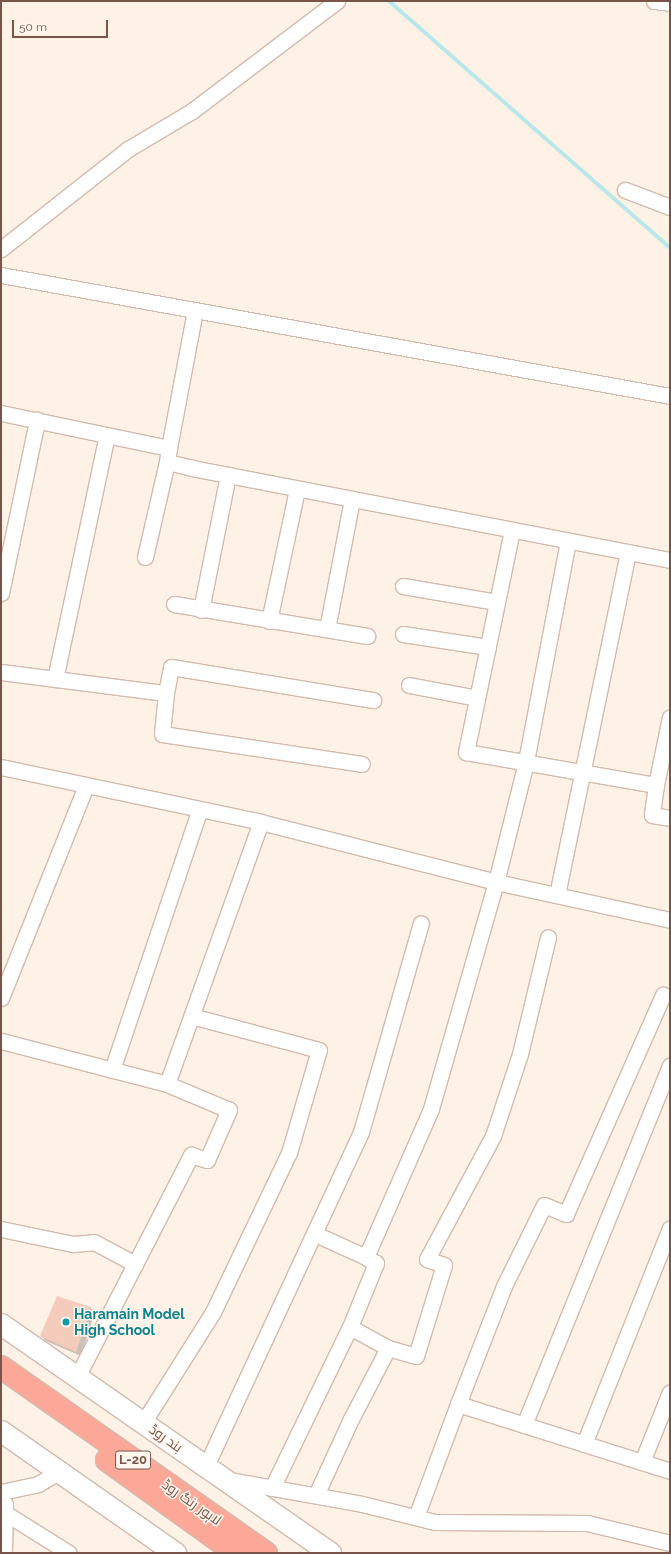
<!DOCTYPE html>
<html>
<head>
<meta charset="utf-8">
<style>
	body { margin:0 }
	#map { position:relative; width:671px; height:1554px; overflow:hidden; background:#fef2e6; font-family:Raleway,Cairo,sans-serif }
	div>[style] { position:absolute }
	.shadow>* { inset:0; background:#0003 }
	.stream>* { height:4px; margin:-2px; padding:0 2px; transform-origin:2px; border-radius:2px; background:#b9e7e9 }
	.building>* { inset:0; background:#f5ccbc }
	.roads { filter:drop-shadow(1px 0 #d3baad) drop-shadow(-1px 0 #d3baad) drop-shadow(0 1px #d3baad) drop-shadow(0 -1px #d3baad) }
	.street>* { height:15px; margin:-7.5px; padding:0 7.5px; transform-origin:7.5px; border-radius:7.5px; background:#fff }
	.secondary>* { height:21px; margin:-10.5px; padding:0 10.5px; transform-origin:10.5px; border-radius:10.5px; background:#fff }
	.highway>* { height:22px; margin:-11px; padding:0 11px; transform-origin:11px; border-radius:11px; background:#fba899 }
	.dots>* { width:11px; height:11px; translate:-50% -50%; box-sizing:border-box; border:2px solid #fff6ed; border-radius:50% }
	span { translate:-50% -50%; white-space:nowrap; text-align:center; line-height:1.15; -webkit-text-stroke:3px #fff6ed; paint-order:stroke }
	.shield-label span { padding:1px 3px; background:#fff6ed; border:1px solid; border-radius:3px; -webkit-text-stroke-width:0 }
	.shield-label { font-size:13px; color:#795449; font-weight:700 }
	.culture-label { font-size:14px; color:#0d838f; font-weight:700 }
	.left { translate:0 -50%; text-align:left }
	.street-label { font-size:14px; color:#795449 }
	.frame { position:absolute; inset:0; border:2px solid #795449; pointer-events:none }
	.scale { position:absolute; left:12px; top:20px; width:96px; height:18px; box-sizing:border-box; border:2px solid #795449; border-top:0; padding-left:5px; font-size:12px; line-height:14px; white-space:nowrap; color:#795449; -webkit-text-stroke:3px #fff6ed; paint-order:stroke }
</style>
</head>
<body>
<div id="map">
	<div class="shadow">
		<i style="clip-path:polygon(90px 1307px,95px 1312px,81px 1356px,46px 1341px,41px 1336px)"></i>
	</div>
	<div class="stream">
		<i style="left:389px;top:1px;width:374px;rotate:41.3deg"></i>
	</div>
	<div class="building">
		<i style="clip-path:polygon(57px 1296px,91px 1307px,76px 1352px,40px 1336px)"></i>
	</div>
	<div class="roads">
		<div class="street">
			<i style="left:654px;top:1px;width:16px;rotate:7deg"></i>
			<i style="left:625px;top:190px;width:48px;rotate:20.7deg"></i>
			<i style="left:1px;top:249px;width:162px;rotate:-38.2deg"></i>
			<i style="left:128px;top:149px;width:74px;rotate:-30.7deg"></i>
			<i style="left:192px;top:111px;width:182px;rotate:-37.2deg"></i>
			<i style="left:1px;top:275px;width:680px;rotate:10.25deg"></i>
			<i style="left:1px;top:413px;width:172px;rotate:11.8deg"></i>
			<i style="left:169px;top:448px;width:14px;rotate:98deg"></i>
			<i style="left:167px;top:462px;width:26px;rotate:13deg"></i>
			<i style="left:192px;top:468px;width:487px;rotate:10.9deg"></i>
			<i style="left:169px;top:448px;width:140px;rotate:-79.3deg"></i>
			<i style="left:512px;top:530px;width:227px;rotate:101.7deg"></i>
			<i style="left:466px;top:752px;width:193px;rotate:9.9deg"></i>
			<i style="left:656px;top:785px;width:69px;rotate:-78.4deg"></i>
			<i style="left:568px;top:541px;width:225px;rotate:100.8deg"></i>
			<i style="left:526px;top:762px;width:124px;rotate:104deg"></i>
			<i style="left:496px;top:882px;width:178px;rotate:12.3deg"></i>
			<i style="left:145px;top:557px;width:98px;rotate:-77deg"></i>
			<i style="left:403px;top:586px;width:95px;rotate:9.7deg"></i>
			<i style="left:1px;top:593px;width:177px;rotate:-78.2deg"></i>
			<i style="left:174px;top:604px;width:196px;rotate:9.4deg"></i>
			<i style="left:201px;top:610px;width:138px;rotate:-78.7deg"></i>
			<i style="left:269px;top:621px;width:135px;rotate:-78deg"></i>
			<i style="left:327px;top:629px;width:132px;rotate:-79.1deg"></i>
			<i style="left:403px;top:634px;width:86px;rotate:8.7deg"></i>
			<i style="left:1px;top:672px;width:166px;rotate:7.3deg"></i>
			<i style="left:166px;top:693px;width:41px;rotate:95.6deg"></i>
			<i style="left:162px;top:734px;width:202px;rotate:8.5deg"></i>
			<i style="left:55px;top:679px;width:249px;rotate:-78deg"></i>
			<i style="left:409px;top:685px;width:69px;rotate:10.8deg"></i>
			<i style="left:166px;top:693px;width:26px;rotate:-79deg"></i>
			<i style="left:171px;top:667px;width:205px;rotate:9.3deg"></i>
			<i style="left:1px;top:767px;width:266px;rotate:11.9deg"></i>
			<i style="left:261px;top:822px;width:243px;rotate:14.3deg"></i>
			<i style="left:496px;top:882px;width:236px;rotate:106deg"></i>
			<i style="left:431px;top:1109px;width:162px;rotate:113.7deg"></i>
			<i style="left:366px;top:1257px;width:56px;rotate:-155.7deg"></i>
			<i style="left:656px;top:785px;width:30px;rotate:98deg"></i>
			<i style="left:652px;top:815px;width:18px;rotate:9deg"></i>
			<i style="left:557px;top:895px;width:350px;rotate:-78.3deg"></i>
			<i style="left:1px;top:998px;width:229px;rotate:-68.2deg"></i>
			<i style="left:1px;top:1041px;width:171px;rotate:14.5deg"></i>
			<i style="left:112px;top:1070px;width:275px;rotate:-71.4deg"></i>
			<i style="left:1px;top:1229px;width:74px;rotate:11.8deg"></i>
			<i style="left:73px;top:1244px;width:21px;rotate:-5deg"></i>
			<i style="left:94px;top:1242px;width:47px;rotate:28.2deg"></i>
			<i style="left:388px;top:1348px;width:29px;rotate:16deg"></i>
			<i style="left:416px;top:1356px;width:95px;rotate:-72.9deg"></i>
			<i style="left:444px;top:1265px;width:18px;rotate:-161deg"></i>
			<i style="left:427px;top:1259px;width:140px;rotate:-61.8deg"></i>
			<i style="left:493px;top:1136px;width:86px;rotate:-71.8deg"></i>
			<i style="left:520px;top:1054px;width:120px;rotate:-76.5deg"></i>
			<i style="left:77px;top:1377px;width:250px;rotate:-62.8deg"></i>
			<i style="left:191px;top:1155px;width:17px;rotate:17deg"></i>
			<i style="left:207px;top:1160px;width:55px;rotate:-66.3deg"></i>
			<i style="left:229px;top:1110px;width:67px;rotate:-157.2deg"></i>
			<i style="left:167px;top:1084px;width:278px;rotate:-70.3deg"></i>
			<i style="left:458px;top:1404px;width:127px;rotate:-68.7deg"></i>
			<i style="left:504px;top:1286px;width:90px;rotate:-63.7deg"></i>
			<i style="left:544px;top:1205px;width:24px;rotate:22deg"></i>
			<i style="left:566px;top:1214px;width:240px;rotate:-66.1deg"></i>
			<i style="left:143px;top:1423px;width:131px;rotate:-57.8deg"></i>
			<i style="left:213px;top:1312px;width:176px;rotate:-64.5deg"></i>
			<i style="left:289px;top:1153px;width:107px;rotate:-73.8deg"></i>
			<i style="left:319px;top:1050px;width:132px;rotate:-165.1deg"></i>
			<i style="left:524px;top:1425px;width:388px;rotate:-67.9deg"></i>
			<i style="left:584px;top:1444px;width:232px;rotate:-68.3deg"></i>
			<i style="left:642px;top:1462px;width:75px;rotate:-68.2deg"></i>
			<i style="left:206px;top:1466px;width:368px;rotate:-65.1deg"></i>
			<i style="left:361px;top:1132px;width:217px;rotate:-74deg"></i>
			<i style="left:229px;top:1480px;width:135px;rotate:10.2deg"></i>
			<i style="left:362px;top:1504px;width:75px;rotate:13.9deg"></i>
			<i style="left:435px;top:1522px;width:152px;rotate:0.4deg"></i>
			<i style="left:587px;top:1523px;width:85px;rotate:13.5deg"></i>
			<i style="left:272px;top:1488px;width:179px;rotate:-64.2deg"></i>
			<i style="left:1px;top:1492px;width:38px;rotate:-12deg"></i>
			<i style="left:38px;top:1484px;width:24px;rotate:-30deg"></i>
			<i style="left:316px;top:1495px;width:84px;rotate:-65.3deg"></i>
			<i style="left:351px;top:1419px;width:80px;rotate:-62.5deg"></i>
			<i style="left:388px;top:1348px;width:43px;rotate:-151.1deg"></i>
			<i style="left:350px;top:1327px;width:69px;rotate:-67.9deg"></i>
			<i style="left:376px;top:1263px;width:12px;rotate:-149deg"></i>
			<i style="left:5px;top:1513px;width:75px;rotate:32deg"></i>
			<i style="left:416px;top:1517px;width:121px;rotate:-69.6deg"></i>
			<i style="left:458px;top:1404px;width:222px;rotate:17.5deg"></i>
			<i style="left:4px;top:1553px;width:49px;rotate:-88.8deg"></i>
		</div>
		<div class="secondary">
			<i style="left:1px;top:1324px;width:401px;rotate:34.8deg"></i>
			<i style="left:1px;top:1431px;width:213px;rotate:35deg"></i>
		</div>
		<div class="highway">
			<i style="left:1px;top:1367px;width:324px;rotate:35.1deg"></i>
			<i style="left:107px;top:1460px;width:159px;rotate:35.8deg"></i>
		</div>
	</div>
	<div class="dots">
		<i style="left:66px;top:1322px;background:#0f9aa8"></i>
	</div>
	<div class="shield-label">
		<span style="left:133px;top:1460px">L-20</span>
	</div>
	<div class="culture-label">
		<span class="left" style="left:74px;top:1322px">Haramain Model<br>High School</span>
	</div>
	<div class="street-label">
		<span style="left:166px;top:1438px;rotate:35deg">بند روڈ</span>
		<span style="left:192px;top:1502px;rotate:35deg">لاہور رنگ روڈ</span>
	</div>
	<div class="frame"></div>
	<div class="scale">50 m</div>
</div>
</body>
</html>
